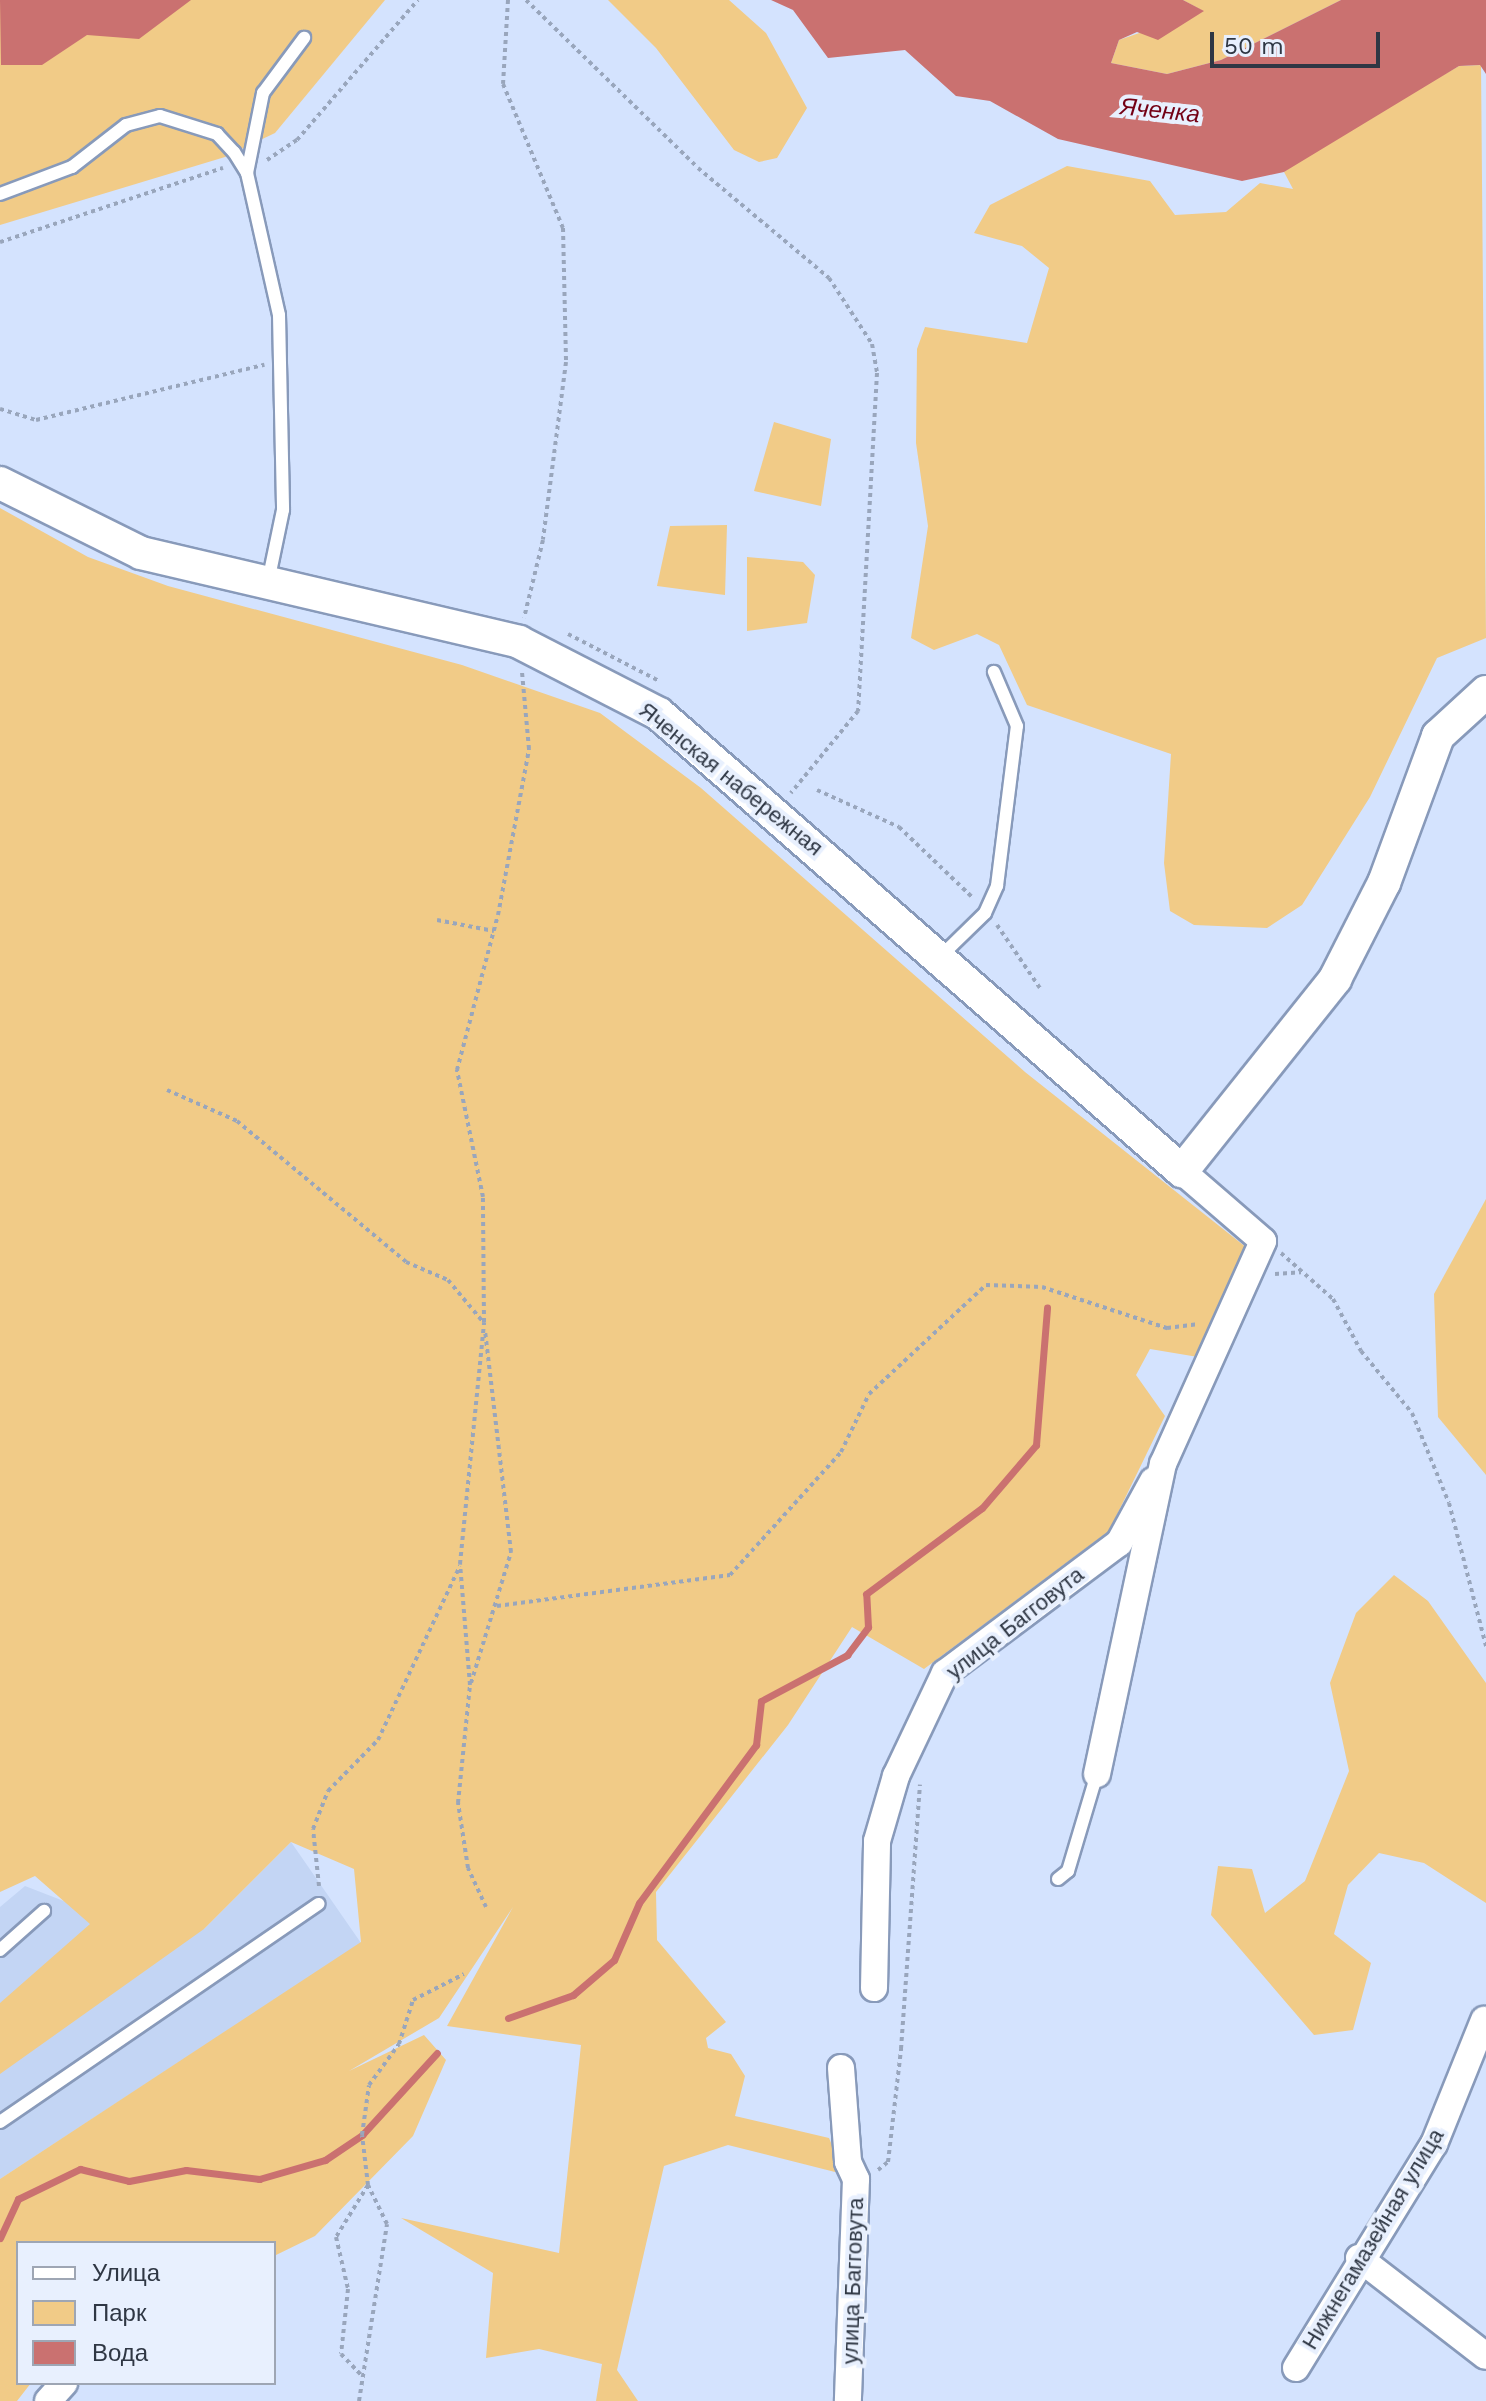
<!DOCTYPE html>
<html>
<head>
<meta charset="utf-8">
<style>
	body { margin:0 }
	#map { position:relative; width:1486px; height:2401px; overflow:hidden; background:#d4e3fe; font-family:"Work Sans",sans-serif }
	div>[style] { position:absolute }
	.built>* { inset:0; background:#c3d5f4 }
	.green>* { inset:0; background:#f1cb87 }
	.water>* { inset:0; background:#ca7170 }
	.stream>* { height:7px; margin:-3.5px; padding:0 3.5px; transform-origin:3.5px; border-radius:3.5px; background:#ca7170 }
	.path>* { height:4px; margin-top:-2px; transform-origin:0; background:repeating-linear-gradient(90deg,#99a6bc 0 4px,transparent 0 8px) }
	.roads { filter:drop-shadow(2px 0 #889aba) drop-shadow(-2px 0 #889aba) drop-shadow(0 2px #889aba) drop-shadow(0 -2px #889aba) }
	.service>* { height:12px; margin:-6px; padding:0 6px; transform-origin:6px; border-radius:6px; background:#fff }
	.minor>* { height:26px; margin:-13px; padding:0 13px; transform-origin:13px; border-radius:13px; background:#fff }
	.tertiary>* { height:32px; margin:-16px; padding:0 16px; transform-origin:16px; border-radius:16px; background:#fff }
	span { translate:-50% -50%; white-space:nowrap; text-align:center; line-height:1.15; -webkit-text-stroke:8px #e8f0fe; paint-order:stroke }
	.street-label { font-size:22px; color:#2f3744 }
	.water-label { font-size:24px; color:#730015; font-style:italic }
	.legend { position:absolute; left:16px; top:2241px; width:260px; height:144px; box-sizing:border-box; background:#e8f0fe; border:2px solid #9ea6b4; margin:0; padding:10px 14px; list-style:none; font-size:24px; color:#2f3744 }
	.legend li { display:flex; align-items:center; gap:16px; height:40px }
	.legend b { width:40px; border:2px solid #9ea6b4 }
	.scale { position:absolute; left:1210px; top:32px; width:170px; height:36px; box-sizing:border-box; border:4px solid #2f3744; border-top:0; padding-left:10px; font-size:24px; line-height:28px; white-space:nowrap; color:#2f3744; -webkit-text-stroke:6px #e8f0fe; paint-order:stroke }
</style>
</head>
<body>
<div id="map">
	<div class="built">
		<i style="clip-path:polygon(291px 1842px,361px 1943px,0 2179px,0 1907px,25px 1886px,74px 1905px,204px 1929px)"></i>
	</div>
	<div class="green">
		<i style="clip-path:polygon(0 0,385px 0,275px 133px,225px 157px,0 225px)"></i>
		<i style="clip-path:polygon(608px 0,729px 0,766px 33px,807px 108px,777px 158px,759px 162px,734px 150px,656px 48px)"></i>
		<i style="clip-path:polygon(1183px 0,1341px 0,1221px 60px,1167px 74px,1111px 63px,1119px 40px,1203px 11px)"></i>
		<i style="clip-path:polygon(1481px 65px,1486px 638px,1437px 658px,1370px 797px,1302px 905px,1267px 928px,1194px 925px,1170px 911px,1164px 863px,1171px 754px,1027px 705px,999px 645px,977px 634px,934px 650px,911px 638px,928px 526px,916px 443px,917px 349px,925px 327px,1027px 343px,1049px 268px,1022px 246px,974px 233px,990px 205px,1067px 166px,1150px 181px,1175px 215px,1226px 212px,1260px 183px,1293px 189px,1284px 172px,1329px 140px,1459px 66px)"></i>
		<i style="clip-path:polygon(774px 422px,831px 439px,821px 506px,754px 491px)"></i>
		<i style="clip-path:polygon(0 508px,88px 557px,168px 586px,462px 665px,600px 713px,701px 788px,1025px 1072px,1247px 1248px,1198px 1357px,1150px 1349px,1136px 1375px,1165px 1416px,1109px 1531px,924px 1669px,852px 1627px,788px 1725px,656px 1892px,657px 1940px,726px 2022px,706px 2038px,708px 2048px,731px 2054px,745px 2076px,735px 2116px,829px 2138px,838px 2160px,835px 2172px,728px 2145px,664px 2166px,617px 2370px,638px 2401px,596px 2401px,602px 2364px,539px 2349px,486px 2358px,493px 2273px,401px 2218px,559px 2253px,581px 2045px,447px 2026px,513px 1907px,439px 2018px,349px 2071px,424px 2035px,446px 2060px,413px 2136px,315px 2236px,274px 2256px,274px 2243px,18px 2243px,18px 2383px,31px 2383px,17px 2401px,0 2401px,0 2179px,361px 1942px,354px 1869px,291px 1842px,204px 1929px,0 2074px,0 2003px,90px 1924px,35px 1876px,0 1892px)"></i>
		<i style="clip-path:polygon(727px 525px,725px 595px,657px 586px,670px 526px)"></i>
		<i style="clip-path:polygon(747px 557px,803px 562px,815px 575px,807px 623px,747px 631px)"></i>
		<i style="clip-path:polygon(1486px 1199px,1486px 1475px,1438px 1417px,1434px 1294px)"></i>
		<i style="clip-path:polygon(1394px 1575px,1428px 1601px,1486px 1683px,1486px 1903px,1424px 1863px,1379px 1853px,1348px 1885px,1334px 1934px,1371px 1963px,1353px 2030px,1314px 2035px,1211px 1915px,1218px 1866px,1252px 1869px,1265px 1913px,1305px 1881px,1349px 1771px,1330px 1683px,1356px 1613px)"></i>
	</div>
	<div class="water">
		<i style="clip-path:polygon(0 0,191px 0,139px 39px,87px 35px,42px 65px,1px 65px)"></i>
		<i style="clip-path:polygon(771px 0,1183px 0,1204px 11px,1158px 40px,1137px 32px,1119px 40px,1111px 63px,1167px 74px,1221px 60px,1341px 0,1486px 0,1486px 74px,1480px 65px,1459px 66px,1284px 172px,1242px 181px,1058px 139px,990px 101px,956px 96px,905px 50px,828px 58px,793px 10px)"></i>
	</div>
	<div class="stream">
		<i style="left:508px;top:2018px;width:69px;rotate:-19.5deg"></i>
		<i style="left:573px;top:1995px;width:54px;rotate:-40.5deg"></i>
		<i style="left:614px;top:1960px;width:62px;rotate:-66.3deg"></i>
		<i style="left:639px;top:1903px;width:197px;rotate:-53.5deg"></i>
		<i style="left:756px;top:1745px;width:44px;rotate:-83.5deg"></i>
		<i style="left:761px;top:1701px;width:98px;rotate:-28.1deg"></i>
		<i style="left:847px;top:1655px;width:35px;rotate:-53deg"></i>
		<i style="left:868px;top:1627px;width:33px;rotate:-93deg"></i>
		<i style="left:866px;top:1594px;width:144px;rotate:-36.6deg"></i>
		<i style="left:982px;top:1508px;width:83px;rotate:-49.4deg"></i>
		<i style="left:1036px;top:1445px;width:138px;rotate:-85.4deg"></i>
		<i style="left:0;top:2238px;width:43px;rotate:-65.2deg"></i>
		<i style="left:18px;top:2199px;width:69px;rotate:-25.8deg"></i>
		<i style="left:80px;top:2169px;width:50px;rotate:13.8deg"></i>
		<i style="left:129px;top:2181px;width:58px;rotate:-10.9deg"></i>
		<i style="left:186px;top:2170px;width:74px;rotate:7deg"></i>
		<i style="left:259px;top:2179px;width:69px;rotate:-16.1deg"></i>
		<i style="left:325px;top:2160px;width:45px;rotate:-34deg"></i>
		<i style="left:362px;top:2135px;width:111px;rotate:-47.6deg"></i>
	</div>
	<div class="path">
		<i style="left:508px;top:0;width:84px;rotate:93.4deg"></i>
		<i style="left:503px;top:84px;width:156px;rotate:67.4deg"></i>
		<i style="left:563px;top:228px;width:134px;rotate:88.7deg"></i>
		<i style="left:566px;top:362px;width:179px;rotate:97.4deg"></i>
		<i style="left:543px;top:540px;width:80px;rotate:103.7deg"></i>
		<i style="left:526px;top:0;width:240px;rotate:44.3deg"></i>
		<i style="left:698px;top:168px;width:171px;rotate:40deg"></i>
		<i style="left:829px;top:278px;width:79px;rotate:56.9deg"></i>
		<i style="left:872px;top:344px;width:29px;rotate:80deg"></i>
		<i style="left:877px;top:373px;width:339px;rotate:93.2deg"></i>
		<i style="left:858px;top:711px;width:106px;rotate:129.3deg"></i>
		<i style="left:267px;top:160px;width:36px;rotate:-34deg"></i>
		<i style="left:297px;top:140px;width:185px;rotate:-49.2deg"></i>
		<i style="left:0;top:242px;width:235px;rotate:-18.4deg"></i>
		<i style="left:0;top:409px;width:38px;rotate:17deg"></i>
		<i style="left:36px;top:420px;width:235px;rotate:-13.6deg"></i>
		<i style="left:568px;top:634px;width:102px;rotate:27.3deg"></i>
		<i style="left:817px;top:790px;width:90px;rotate:24.3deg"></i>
		<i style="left:899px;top:827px;width:103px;rotate:43.8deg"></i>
		<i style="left:437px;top:920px;width:58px;rotate:10.9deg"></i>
		<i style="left:997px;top:925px;width:76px;rotate:55.7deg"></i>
		<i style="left:167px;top:1090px;width:77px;rotate:23.9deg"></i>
		<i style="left:237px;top:1121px;width:220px;rotate:39.8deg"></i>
		<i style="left:406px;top:1262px;width:46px;rotate:23.2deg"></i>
		<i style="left:448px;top:1280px;width:56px;rotate:50.1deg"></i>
		<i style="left:1281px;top:1253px;width:69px;rotate:41.5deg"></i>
		<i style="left:1333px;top:1299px;width:59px;rotate:61.7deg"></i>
		<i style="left:1361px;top:1351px;width:80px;rotate:50.6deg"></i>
		<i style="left:1412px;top:1413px;width:97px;rotate:67.7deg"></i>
		<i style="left:1449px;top:1503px;width:148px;rotate:75.5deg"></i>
		<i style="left:1275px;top:1274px;width:26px;rotate:-4deg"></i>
		<i style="left:497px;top:1606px;width:235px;rotate:-7.6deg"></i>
		<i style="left:730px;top:1575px;width:166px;rotate:-47.9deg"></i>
		<i style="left:841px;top:1452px;width:64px;rotate:-64.2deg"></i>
		<i style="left:869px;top:1394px;width:160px;rotate:-43deg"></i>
		<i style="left:986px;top:1285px;width:56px;rotate:2deg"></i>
		<i style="left:1042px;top:1287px;width:132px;rotate:18.2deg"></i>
		<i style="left:1167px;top:1328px;width:32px;rotate:-7deg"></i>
		<i style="left:471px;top:1683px;width:137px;rotate:-73deg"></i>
		<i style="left:511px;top:1552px;width:222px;rotate:-96.7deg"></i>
		<i style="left:319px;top:1886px;width:57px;rotate:-96deg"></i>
		<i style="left:313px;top:1829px;width:41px;rotate:-68.5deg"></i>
		<i style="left:328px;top:1791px;width:71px;rotate:-45.6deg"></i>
		<i style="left:378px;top:1740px;width:192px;rotate:-64.8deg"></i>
		<i style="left:486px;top:1907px;width:43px;rotate:-114.8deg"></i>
		<i style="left:468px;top:1868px;width:66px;rotate:-98.7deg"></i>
		<i style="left:458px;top:1803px;width:119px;rotate:-84.2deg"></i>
		<i style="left:470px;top:1685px;width:121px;rotate:-94.7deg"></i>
		<i style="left:460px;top:1564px;width:243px;rotate:-84.3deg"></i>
		<i style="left:484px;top:1322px;width:125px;rotate:-90.5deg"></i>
		<i style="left:483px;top:1197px;width:130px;rotate:-101.6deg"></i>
		<i style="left:457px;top:1070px;width:160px;rotate:-75.2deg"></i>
		<i style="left:498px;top:915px;width:169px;rotate:-79.4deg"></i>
		<i style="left:529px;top:749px;width:77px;rotate:-95.2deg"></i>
		<i style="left:878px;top:2170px;width:13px;rotate:-39deg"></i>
		<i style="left:888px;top:2162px;width:114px;rotate:-83.4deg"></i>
		<i style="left:901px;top:2049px;width:265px;rotate:-85.9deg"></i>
		<i style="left:368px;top:2185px;width:50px;rotate:-96.8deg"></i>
		<i style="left:362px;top:2135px;width:50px;rotate:-82deg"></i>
		<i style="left:369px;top:2085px;width:51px;rotate:-53.8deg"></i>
		<i style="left:399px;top:2044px;width:46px;rotate:-72.3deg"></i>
		<i style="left:413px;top:2000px;width:57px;rotate:-27deg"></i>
		<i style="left:359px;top:2401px;width:179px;rotate:-81deg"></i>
		<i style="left:387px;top:2224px;width:43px;rotate:-116deg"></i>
		<i style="left:368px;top:2185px;width:61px;rotate:121.6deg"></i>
		<i style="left:336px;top:2237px;width:53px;rotate:77deg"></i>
		<i style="left:348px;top:2289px;width:65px;rotate:96.1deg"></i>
		<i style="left:341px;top:2354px;width:30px;rotate:46deg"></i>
	</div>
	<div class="roads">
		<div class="service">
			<i style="left:247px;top:173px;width:82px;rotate:-78.7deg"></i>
			<i style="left:263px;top:93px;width:69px;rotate:-53.3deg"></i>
			<i style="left:0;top:194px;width:77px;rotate:-20.6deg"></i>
			<i style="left:72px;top:167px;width:68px;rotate:-37.9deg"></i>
			<i style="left:126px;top:125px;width:35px;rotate:-15deg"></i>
			<i style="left:160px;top:116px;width:60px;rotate:17.5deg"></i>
			<i style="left:217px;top:134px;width:25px;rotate:47deg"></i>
			<i style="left:234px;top:152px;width:25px;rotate:58deg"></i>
			<i style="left:247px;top:173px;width:146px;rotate:77.3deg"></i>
			<i style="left:279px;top:315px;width:195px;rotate:88.8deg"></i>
			<i style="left:283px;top:510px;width:74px;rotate:101.8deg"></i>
			<i style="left:942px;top:955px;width:60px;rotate:-44.3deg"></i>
			<i style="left:985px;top:913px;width:30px;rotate:-66deg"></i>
			<i style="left:997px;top:886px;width:161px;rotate:-82.9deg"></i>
			<i style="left:1017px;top:726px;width:59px;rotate:-113.1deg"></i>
			<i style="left:1058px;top:1879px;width:13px;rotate:-39deg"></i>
			<i style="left:1068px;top:1871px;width:101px;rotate:-73.4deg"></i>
			<i style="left:0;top:1950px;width:59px;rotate:-41.6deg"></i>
			<i style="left:0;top:2122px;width:386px;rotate:-34.4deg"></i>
		</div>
		<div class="minor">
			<i style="left:1097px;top:1774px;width:317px;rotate:-78deg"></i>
			<i style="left:1163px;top:1464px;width:244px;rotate:-65.8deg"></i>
			<i style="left:1263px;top:1241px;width:107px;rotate:-139.2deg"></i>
			<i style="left:874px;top:1988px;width:147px;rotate:-88.8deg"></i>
			<i style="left:877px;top:1841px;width:68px;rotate:-73.7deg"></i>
			<i style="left:896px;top:1776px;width:114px;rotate:-64.6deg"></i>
			<i style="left:945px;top:1673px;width:217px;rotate:-36.8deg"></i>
			<i style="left:1119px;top:1543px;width:71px;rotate:-61.3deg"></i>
			<i style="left:841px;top:2068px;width:94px;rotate:85.7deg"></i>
			<i style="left:848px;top:2162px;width:19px;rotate:65deg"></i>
			<i style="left:856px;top:2179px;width:222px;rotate:92.1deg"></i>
			<i style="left:1359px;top:2258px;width:160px;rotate:37.7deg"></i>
			<i style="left:1296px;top:2368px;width:263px;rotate:-58.4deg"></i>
			<i style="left:1434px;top:2144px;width:134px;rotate:-68deg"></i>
			<i style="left:48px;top:2401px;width:24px;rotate:-48deg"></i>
		</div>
		<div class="tertiary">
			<i style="left:0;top:483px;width:157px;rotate:26.4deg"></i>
			<i style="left:141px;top:553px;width:388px;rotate:13.2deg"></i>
			<i style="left:519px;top:642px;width:157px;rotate:27.2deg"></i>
			<i style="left:659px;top:714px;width:695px;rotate:41.15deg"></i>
			<i style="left:1182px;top:1171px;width:246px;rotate:-51.4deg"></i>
			<i style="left:1335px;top:979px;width:108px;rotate:-63deg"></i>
			<i style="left:1384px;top:883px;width:157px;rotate:-69.8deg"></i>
			<i style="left:1438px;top:736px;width:65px;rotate:-42.5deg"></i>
		</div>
	</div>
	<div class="street-label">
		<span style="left:731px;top:779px;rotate:39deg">Яченская набережная</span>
		<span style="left:1015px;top:1623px;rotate:-38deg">улица Багговута</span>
		<span style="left:1373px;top:2239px;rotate:-59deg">Нижнегамазейная улица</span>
		<span style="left:853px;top:2281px;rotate:-88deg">улица Багговута</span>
	</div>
	<div class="water-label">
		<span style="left:1160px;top:111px;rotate:6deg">Яченка</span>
	</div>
	<ul class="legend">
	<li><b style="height:10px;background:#fff"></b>Улица</li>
	<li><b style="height:22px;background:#f1cb87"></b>Парк</li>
	<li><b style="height:22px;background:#ca7170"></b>Вода</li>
	</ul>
	<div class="scale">50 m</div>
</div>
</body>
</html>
